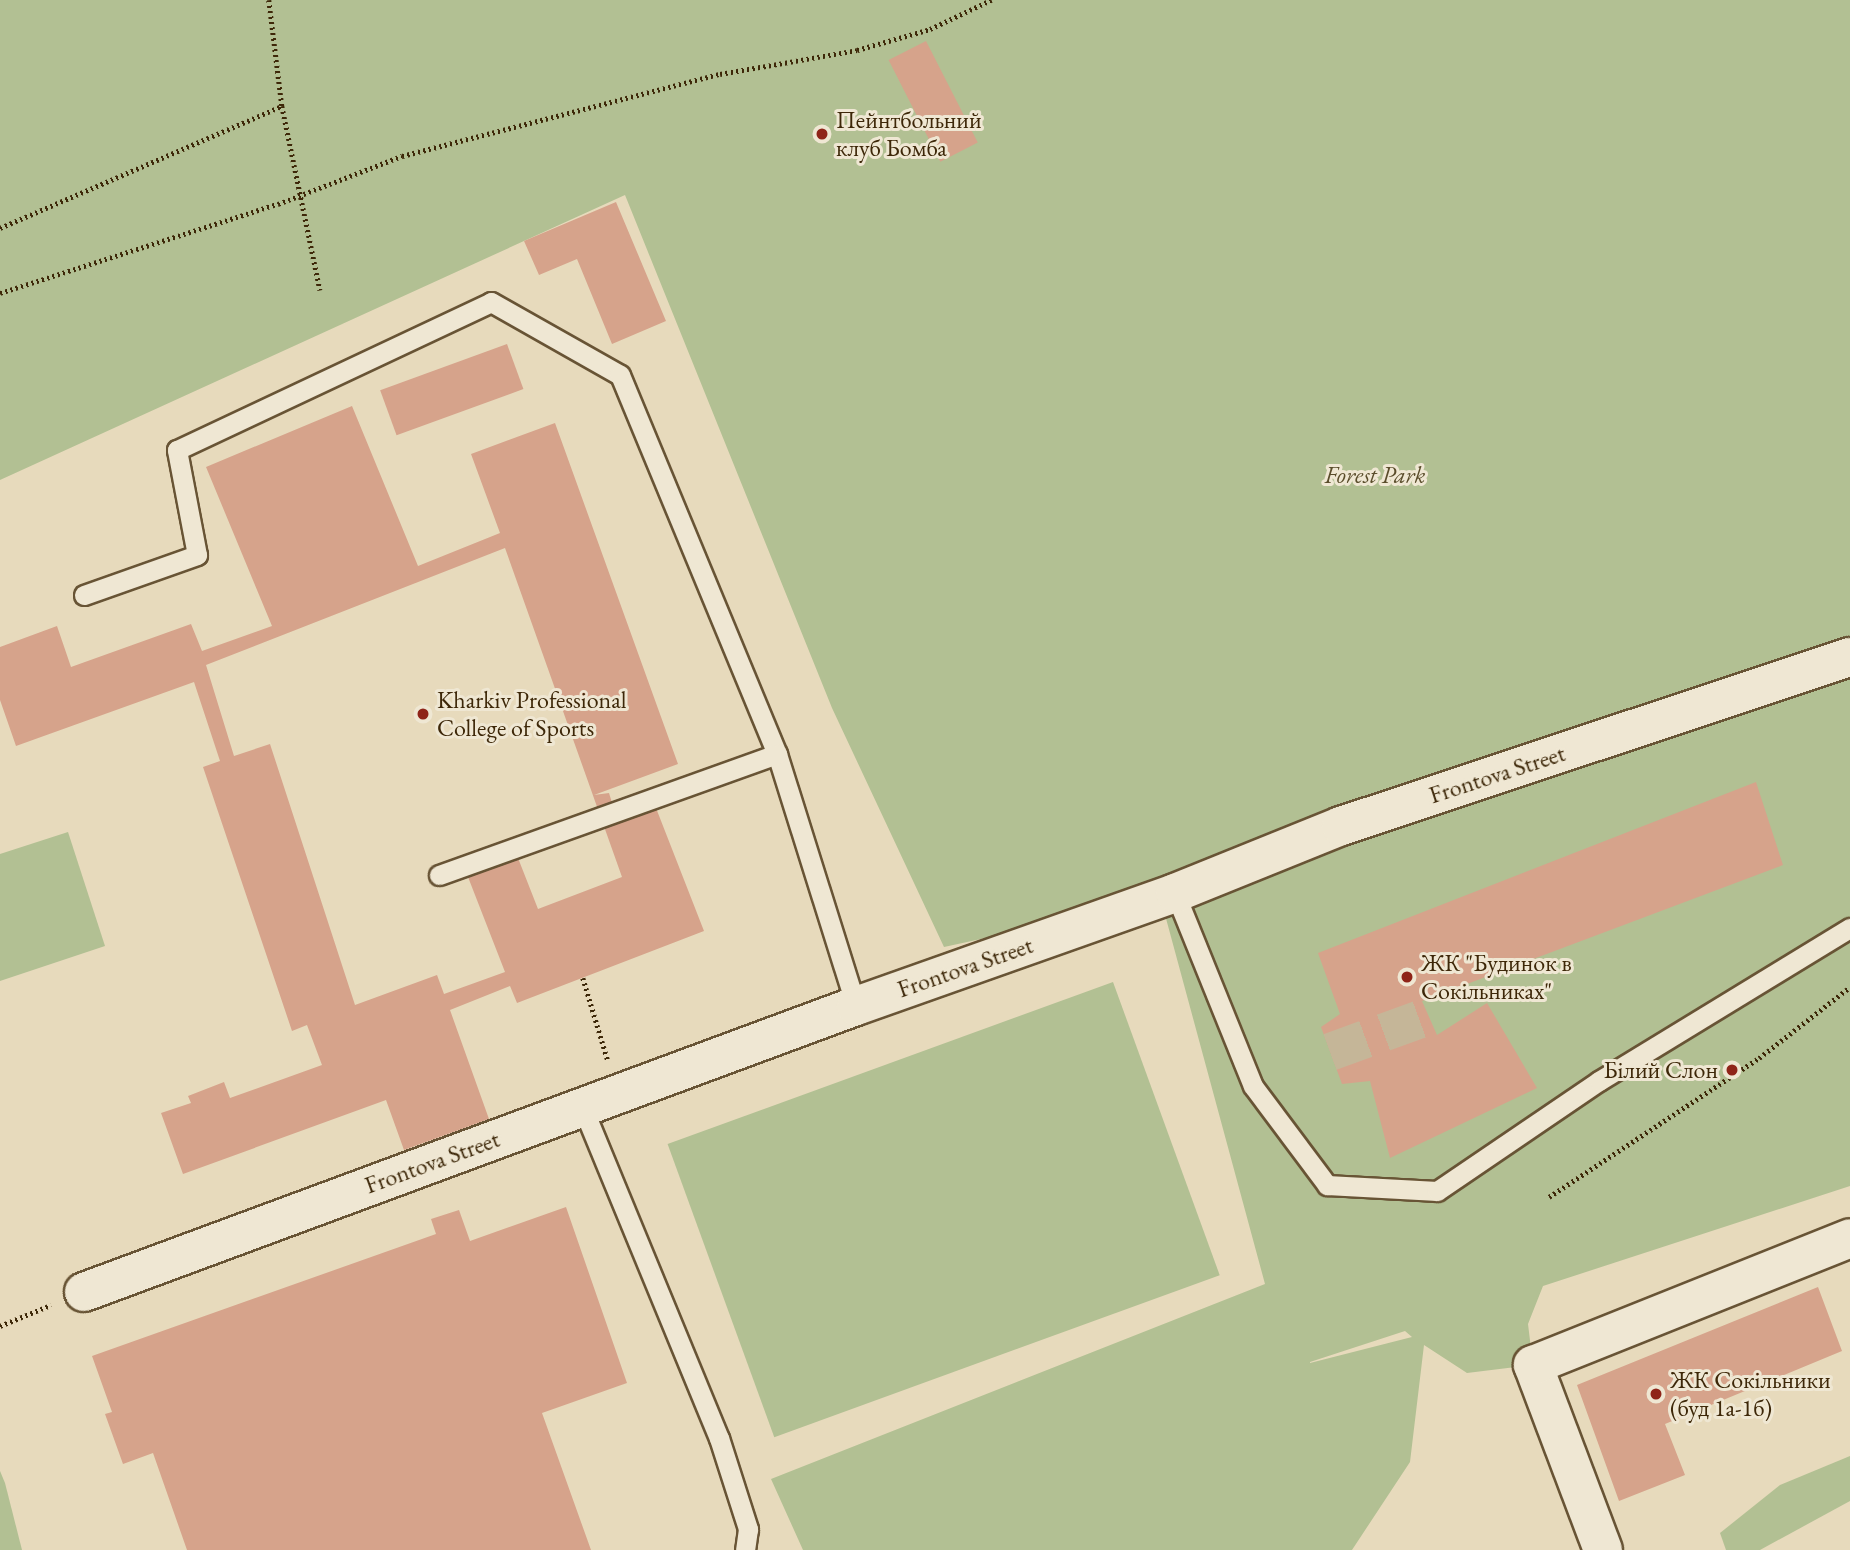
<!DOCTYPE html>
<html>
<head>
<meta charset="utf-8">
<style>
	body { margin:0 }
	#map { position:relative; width:1850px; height:1550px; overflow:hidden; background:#e7dabc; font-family:"EB Garamond",serif }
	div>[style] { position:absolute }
	.green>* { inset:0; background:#b2c093; transform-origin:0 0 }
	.building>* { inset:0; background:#d6a38b; transform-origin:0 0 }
	.street-tunnel>* { height:38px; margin-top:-19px; transform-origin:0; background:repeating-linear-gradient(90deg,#c5b698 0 38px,transparent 0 57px) }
	.path>* { height:4.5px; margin-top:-2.25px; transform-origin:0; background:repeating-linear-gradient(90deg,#3d2708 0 2px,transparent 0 5.5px) }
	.roads { filter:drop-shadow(2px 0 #685435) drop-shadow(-2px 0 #685435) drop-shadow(0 2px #685435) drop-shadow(0 -2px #685435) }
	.lane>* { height:19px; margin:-9.5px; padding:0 9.5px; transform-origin:9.5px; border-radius:9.5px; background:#efe7d3 }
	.street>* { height:38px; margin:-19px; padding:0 19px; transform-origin:19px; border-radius:19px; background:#efe7d3 }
	.dots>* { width:19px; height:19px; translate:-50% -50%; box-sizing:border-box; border:4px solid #efe7d3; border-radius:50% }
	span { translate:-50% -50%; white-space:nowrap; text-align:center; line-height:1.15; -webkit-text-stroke:6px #efe7d3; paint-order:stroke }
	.poi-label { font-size:24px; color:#3d2708 }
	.left { translate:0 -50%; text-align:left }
	.right { translate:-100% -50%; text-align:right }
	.park-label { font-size:24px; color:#5a4d2b; font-style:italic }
	.street-label { font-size:24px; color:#3d2708 }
</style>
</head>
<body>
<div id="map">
	<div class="green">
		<i style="clip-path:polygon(evenodd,0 0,1850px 0,1850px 1186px,1543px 1286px,1528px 1324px,1533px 1365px,1467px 1373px,1424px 1345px,1410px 1462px,1352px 1550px,803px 1550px,771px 1479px,1265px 1284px,1161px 900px,944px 947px,832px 708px,625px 195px,0 480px,0 0,1405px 1331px,1412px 1337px,1310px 1363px,1310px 1362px,1405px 1331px)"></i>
		<i style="clip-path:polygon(68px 832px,105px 946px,0 981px,0 854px)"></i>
		<i style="left:1113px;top:982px;width:312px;height:474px;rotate:70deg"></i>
		<i style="clip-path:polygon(1850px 1456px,1850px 1501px,1760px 1550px,1726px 1550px,1720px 1533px,1780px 1485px)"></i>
		<i style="clip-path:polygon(0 1471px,5px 1483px,22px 1550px,0 1550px)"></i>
	</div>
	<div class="building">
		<i style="left:926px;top:41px;width:114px;height:42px;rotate:63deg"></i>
		<i style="clip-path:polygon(616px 202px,666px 321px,612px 344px,577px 259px,539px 275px,524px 241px)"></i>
		<i style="left:507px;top:344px;width:48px;height:135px;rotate:70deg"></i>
		<i style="clip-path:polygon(evenodd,352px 406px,418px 566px,500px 533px,471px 454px,555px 423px,678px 764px,594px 795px,609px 793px,618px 822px,656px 808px,704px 931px,517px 1003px,510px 986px,450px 1010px,489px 1119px,404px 1150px,386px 1100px,183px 1174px,161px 1113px,191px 1103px,188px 1096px,224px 1082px,230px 1098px,322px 1065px,307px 1025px,292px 1031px,203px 767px,220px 761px,194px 682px,16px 746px,0 700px,0 647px,57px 626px,71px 667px,191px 624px,202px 651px,272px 626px,206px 467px,352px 406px,505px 548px,622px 877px,538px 909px,518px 858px,468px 877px,505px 972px,444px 994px,437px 975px,355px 1005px,270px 744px,234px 756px,206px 665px,505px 548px)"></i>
		<i style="clip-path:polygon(1756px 782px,1783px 865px,1422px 1001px,1437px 1035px,1487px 1003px,1537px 1088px,1390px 1158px,1370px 1081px,1342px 1084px,1321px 1027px,1340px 1014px,1318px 953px)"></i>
		<i style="clip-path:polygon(566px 1207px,627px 1383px,542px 1413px,591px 1550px,187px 1550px,153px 1453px,123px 1464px,105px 1414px,112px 1412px,92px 1356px,436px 1234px,431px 1219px,459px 1210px,470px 1241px)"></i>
		<i style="clip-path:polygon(1818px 1287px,1842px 1351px,1665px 1424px,1685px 1475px,1619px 1501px,1577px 1385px)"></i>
	</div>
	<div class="street-tunnel">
		<i style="left:1330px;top:1052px;width:105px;rotate:-20deg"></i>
	</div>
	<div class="path">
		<i style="left:269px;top:0;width:107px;rotate:83deg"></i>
		<i style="left:282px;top:106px;width:188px;rotate:78.3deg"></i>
		<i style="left:0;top:228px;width:307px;rotate:-23.4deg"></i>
		<i style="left:0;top:293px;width:292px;rotate:-17.8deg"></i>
		<i style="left:278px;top:204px;width:133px;rotate:-21.2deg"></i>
		<i style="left:402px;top:156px;width:328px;rotate:-14.5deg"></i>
		<i style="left:720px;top:74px;width:139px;rotate:-9.9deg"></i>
		<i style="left:857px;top:50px;width:76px;rotate:-16deg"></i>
		<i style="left:930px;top:29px;width:68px;rotate:-25.4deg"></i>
		<i style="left:583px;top:978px;width:87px;rotate:73.2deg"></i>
		<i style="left:1549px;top:1197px;width:252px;rotate:-33.5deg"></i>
		<i style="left:1759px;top:1058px;width:115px;rotate:-38deg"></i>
		<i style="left:0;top:1326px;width:55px;rotate:-22.4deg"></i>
	</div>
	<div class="roads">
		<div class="lane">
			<i style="left:84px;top:595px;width:120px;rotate:-19.5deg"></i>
			<i style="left:197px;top:555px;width:107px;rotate:-100.8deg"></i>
			<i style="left:177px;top:450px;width:347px;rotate:-25.2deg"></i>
			<i style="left:491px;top:302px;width:148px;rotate:29.5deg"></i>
			<i style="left:620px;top:375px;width:410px;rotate:67.5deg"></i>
			<i style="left:777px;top:754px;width:264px;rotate:72.6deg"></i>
			<i style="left:439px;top:875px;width:359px;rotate:-19.7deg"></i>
			<i style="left:1175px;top:893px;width:208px;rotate:68deg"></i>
			<i style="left:1253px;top:1086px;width:124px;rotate:53.2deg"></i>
			<i style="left:1327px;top:1185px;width:110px;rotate:3.1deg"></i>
			<i style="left:1437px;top:1191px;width:196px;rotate:-34.2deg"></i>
			<i style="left:1599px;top:1081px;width:294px;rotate:-31.4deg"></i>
			<i style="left:582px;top:1106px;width:359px;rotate:67.6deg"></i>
			<i style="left:719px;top:1438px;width:96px;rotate:72.3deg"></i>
			<i style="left:748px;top:1529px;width:21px;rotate:98deg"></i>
		</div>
		<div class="street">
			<i style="left:84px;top:1292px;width:823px;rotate:-20.33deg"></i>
			<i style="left:856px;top:1006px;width:338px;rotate:-19.5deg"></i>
			<i style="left:1175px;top:893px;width:179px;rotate:-22deg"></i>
			<i style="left:1341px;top:826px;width:536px;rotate:-18.37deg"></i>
			<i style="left:1603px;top:1550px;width:198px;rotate:-110.7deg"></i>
			<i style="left:1533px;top:1365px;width:341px;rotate:-21.8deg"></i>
		</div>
	</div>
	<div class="dots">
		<i style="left:822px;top:134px;background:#8f2418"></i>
		<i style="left:423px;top:714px;background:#8f2418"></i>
		<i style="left:1407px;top:977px;background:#8f2418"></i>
		<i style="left:1732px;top:1070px;background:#8f2418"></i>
		<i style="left:1656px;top:1394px;background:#8f2418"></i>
	</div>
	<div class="poi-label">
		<span class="left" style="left:836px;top:134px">Пейнтбольний<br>клуб Бомба</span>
		<span class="left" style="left:437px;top:714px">Kharkiv Professional<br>College of Sports</span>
		<span class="left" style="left:1421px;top:977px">ЖК "Будинок в<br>Сокільниках"</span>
		<span class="right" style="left:1718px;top:1070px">Білий Слон</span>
		<span class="left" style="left:1670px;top:1394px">ЖК Сокільники<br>(буд 1а-1б)</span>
	</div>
	<div class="park-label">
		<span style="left:1375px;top:475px">Forest Park</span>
	</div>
	<div class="street-label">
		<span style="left:1497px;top:774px;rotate:-18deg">Frontova Street</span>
		<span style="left:965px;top:967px;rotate:-19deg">Frontova Street</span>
		<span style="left:432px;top:1162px;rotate:-20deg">Frontova Street</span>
	</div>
</div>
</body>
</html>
